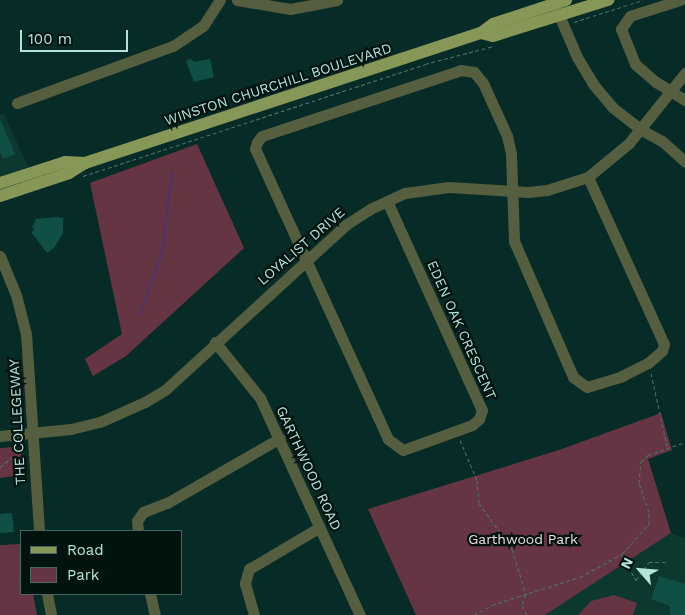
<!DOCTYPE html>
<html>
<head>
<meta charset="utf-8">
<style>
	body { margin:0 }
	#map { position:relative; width:685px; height:615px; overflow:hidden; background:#072c27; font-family:"Work Sans",sans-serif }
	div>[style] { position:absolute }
	.built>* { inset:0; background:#0d3830 }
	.green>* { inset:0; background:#663544 }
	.stream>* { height:2px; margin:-1px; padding:0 1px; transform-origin:1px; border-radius:1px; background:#4c346e }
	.building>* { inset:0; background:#0f4f46 }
	.path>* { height:1px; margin-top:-0.5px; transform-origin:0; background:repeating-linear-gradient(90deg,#4a746d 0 4px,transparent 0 6.5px) }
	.minor>* { height:11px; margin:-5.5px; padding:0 5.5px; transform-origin:5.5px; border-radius:5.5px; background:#565e40 }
	.major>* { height:12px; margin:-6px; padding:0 6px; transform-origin:6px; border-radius:6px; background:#869757 }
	span { translate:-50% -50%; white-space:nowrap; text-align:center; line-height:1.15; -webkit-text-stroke:4.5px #00130f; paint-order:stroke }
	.street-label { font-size:14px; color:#b3e4da }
	.park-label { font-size:14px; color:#f0dae0 }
	.legend { position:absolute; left:20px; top:530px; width:162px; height:65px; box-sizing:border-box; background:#00130f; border:1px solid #486760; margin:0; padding:6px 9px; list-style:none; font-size:15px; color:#b3e4da }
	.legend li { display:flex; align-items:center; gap:10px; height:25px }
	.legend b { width:25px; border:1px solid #486760 }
	.north { position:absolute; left:615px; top:545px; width:50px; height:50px; -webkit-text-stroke:4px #00130f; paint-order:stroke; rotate:297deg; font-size:14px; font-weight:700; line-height:20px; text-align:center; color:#b3e4da }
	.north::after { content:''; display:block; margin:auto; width:18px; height:22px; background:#b3e4da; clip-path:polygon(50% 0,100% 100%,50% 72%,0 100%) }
	.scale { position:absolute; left:20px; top:30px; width:108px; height:22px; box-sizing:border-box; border:2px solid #b3e4da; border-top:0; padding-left:6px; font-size:15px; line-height:18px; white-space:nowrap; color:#b3e4da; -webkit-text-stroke:4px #00130f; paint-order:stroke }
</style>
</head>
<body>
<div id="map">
	<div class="built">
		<i style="clip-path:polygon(4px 113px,28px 167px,0 176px,0 115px)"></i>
		<i style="clip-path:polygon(671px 533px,685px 538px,685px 615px,545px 615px)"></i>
	</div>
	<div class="green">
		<i style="clip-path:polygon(197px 144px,244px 248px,126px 356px,93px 376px,85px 359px,122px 334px,90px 183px)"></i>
		<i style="clip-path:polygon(661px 413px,672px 450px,648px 459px,671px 533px,545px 615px,416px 615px,368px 509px,559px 450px)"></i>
		<i style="clip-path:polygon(15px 447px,21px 449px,22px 475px,0 478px,0 448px)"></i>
		<i style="clip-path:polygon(21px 544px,21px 594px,33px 594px,37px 615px,0 615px,0 545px)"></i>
		<i style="clip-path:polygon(614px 595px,637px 603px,633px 615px,578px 615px,591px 601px)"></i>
	</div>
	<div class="stream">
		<i style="left:139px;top:315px;width:66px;rotate:-69.6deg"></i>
		<i style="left:162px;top:253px;width:81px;rotate:-82.9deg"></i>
	</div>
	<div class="building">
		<i style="clip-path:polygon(191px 59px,194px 62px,210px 59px,214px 77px,194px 82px,186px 61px)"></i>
		<i style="clip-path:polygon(0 119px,15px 154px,3px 159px,0 152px)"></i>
		<i style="clip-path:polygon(57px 217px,63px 218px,63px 233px,54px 248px,47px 253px,31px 232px,35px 229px,32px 228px,36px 219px)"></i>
		<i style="clip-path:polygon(12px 513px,14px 532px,0 533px,0 514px)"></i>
		<i style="clip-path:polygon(659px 576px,685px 584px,685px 615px,670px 615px,670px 606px,651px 599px)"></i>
	</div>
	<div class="path">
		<i style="left:574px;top:22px;width:72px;rotate:-17.7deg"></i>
		<i style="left:83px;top:176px;width:360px;rotate:-18.1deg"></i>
		<i style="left:425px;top:64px;width:71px;rotate:-14.6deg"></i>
		<i style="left:651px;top:373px;width:75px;rotate:77.6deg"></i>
		<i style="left:460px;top:440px;width:43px;rotate:67deg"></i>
		<i style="left:477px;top:480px;width:23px;rotate:85deg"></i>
		<i style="left:479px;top:503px;width:57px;rotate:54.3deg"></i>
		<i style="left:512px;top:549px;width:47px;rotate:72.7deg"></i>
		<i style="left:526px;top:594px;width:12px;rotate:110deg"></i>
		<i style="left:522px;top:605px;width:11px;rotate:63deg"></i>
		<i style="left:0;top:467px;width:16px;rotate:-38deg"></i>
		<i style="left:622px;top:555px;width:29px;rotate:61deg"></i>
		<i style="left:636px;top:580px;width:22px;rotate:-54deg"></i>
		<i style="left:649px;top:562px;width:17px"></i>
		<i style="left:474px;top:615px;width:21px;rotate:-29deg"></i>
		<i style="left:492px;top:605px;width:92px;rotate:-17.7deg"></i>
		<i style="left:580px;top:577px;width:48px;rotate:-28.7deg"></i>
		<i style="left:622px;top:554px;width:40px;rotate:-48deg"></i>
		<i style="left:649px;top:524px;width:12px;rotate:-90deg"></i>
		<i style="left:649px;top:512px;width:31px;rotate:-109deg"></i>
		<i style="left:639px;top:483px;width:21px;rotate:-85deg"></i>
		<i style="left:641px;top:462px;width:10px;rotate:-45deg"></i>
		<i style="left:648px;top:455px;width:39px;rotate:-19deg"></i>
	</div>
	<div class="minor">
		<i style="left:237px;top:0;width:54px;rotate:9.6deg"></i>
		<i style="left:290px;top:9px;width:48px;rotate:-10.8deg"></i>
		<i style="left:680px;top:0;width:52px;rotate:162.3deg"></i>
		<i style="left:630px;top:16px;width:16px;rotate:125deg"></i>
		<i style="left:621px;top:29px;width:38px;rotate:68deg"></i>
		<i style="left:635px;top:64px;width:28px;rotate:41deg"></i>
		<i style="left:656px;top:82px;width:34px;rotate:32deg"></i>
		<i style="left:556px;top:8px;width:53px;rotate:66.8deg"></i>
		<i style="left:577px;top:57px;width:31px;rotate:59deg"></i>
		<i style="left:593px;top:84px;width:30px;rotate:50deg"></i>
		<i style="left:612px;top:107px;width:36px;rotate:38deg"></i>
		<i style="left:640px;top:129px;width:25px;rotate:29deg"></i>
		<i style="left:662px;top:141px;width:31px;rotate:42deg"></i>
		<i style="left:17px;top:103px;width:166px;rotate:-20.1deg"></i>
		<i style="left:173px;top:46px;width:36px;rotate:-34deg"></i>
		<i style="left:203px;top:26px;width:31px;rotate:-57deg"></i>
		<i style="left:387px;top:201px;width:230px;rotate:65.6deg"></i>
		<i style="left:482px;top:410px;width:9px;rotate:108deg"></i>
		<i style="left:479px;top:419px;width:9px;rotate:139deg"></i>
		<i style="left:472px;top:425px;width:73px;rotate:160.1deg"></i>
		<i style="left:403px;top:450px;width:19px;rotate:-144deg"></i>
		<i style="left:388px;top:439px;width:319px;rotate:-114.6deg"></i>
		<i style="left:255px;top:149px;width:7px;rotate:-74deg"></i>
		<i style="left:257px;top:142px;width:8px;rotate:-50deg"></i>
		<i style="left:262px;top:136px;width:210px;rotate:-18.3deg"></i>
		<i style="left:461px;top:70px;width:13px;rotate:9deg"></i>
		<i style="left:474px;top:72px;width:14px;rotate:51deg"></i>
		<i style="left:483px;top:83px;width:58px;rotate:65.6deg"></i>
		<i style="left:507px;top:136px;width:18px;rotate:77deg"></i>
		<i style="left:511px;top:154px;width:87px;rotate:88deg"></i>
		<i style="left:514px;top:241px;width:148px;rotate:66.5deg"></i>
		<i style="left:573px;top:377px;width:17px;rotate:36deg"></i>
		<i style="left:587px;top:387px;width:37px;rotate:-17deg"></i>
		<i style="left:622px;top:376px;width:29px;rotate:-27deg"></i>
		<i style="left:648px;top:363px;width:18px;rotate:-41deg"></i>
		<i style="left:662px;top:351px;width:7px;rotate:-74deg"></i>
		<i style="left:664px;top:344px;width:183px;rotate:-114.5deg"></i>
		<i style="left:0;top:256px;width:42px;rotate:67.7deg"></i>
		<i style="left:16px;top:295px;width:40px;rotate:75.6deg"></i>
		<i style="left:26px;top:334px;width:197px;rotate:86.2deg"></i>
		<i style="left:215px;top:342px;width:72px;rotate:51.2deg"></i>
		<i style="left:260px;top:398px;width:239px;rotate:65.3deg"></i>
		<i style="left:0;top:436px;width:71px;rotate:-5.6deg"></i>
		<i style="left:71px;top:429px;width:30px;rotate:-14deg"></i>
		<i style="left:100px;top:422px;width:49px;rotate:-24deg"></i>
		<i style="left:145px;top:402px;width:23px;rotate:-31deg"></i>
		<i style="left:165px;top:390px;width:246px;rotate:-42.4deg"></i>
		<i style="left:347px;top:224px;width:27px;rotate:-33deg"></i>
		<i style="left:370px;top:209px;width:38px;rotate:-25deg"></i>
		<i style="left:405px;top:193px;width:44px;rotate:-7.8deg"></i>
		<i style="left:449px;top:187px;width:79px;rotate:3.6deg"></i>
		<i style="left:528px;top:192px;width:19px;rotate:-6deg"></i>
		<i style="left:547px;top:190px;width:43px;rotate:-17.6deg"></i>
		<i style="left:588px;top:177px;width:53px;rotate:-39.7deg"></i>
		<i style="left:629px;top:143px;width:90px;rotate:-51.3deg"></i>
		<i style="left:138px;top:531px;width:10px;rotate:-96deg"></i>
		<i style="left:137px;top:521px;width:11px;rotate:-56deg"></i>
		<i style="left:143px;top:512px;width:26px;rotate:-21deg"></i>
		<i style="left:167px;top:503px;width:130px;rotate:-29.9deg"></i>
		<i style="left:47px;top:594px;width:21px;rotate:79deg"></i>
		<i style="left:150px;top:594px;width:22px;rotate:77deg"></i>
		<i style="left:254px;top:615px;width:33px;rotate:-106deg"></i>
		<i style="left:245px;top:583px;width:15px;rotate:-74deg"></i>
		<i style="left:249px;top:569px;width:82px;rotate:-30.6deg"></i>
	</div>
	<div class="major">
		<i style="left:481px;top:33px;width:12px;rotate:14deg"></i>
		<i style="left:493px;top:36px;width:121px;rotate:-17.4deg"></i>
		<i style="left:0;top:183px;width:68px;rotate:-17.9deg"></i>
		<i style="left:65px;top:162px;width:20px;rotate:3deg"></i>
		<i style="left:0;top:196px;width:73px;rotate:-18.4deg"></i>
		<i style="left:69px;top:173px;width:19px;rotate:-32deg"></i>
		<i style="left:85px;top:163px;width:417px;rotate:-18.2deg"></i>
		<i style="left:481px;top:33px;width:15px;rotate:-37deg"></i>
		<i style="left:493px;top:24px;width:77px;rotate:-18.2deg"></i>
	</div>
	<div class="street-label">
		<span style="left:278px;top:84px;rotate:-18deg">WINSTON CHURCHILL BOULEVARD</span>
		<span style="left:301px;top:246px;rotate:-41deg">LOYALIST DRIVE</span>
		<span style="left:462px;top:330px;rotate:66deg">EDEN OAK CRESCENT</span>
		<span style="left:17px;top:422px;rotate:-93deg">THE COLLEGEWAY</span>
		<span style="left:309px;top:468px;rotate:65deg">GARTHWOOD ROAD</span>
	</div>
	<div class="park-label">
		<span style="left:523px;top:539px">Garthwood Park</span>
	</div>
	<ul class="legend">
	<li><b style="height:6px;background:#869757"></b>Road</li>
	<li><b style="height:14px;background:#663544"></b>Park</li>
	</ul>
	<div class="north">N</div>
	<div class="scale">100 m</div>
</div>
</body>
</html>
